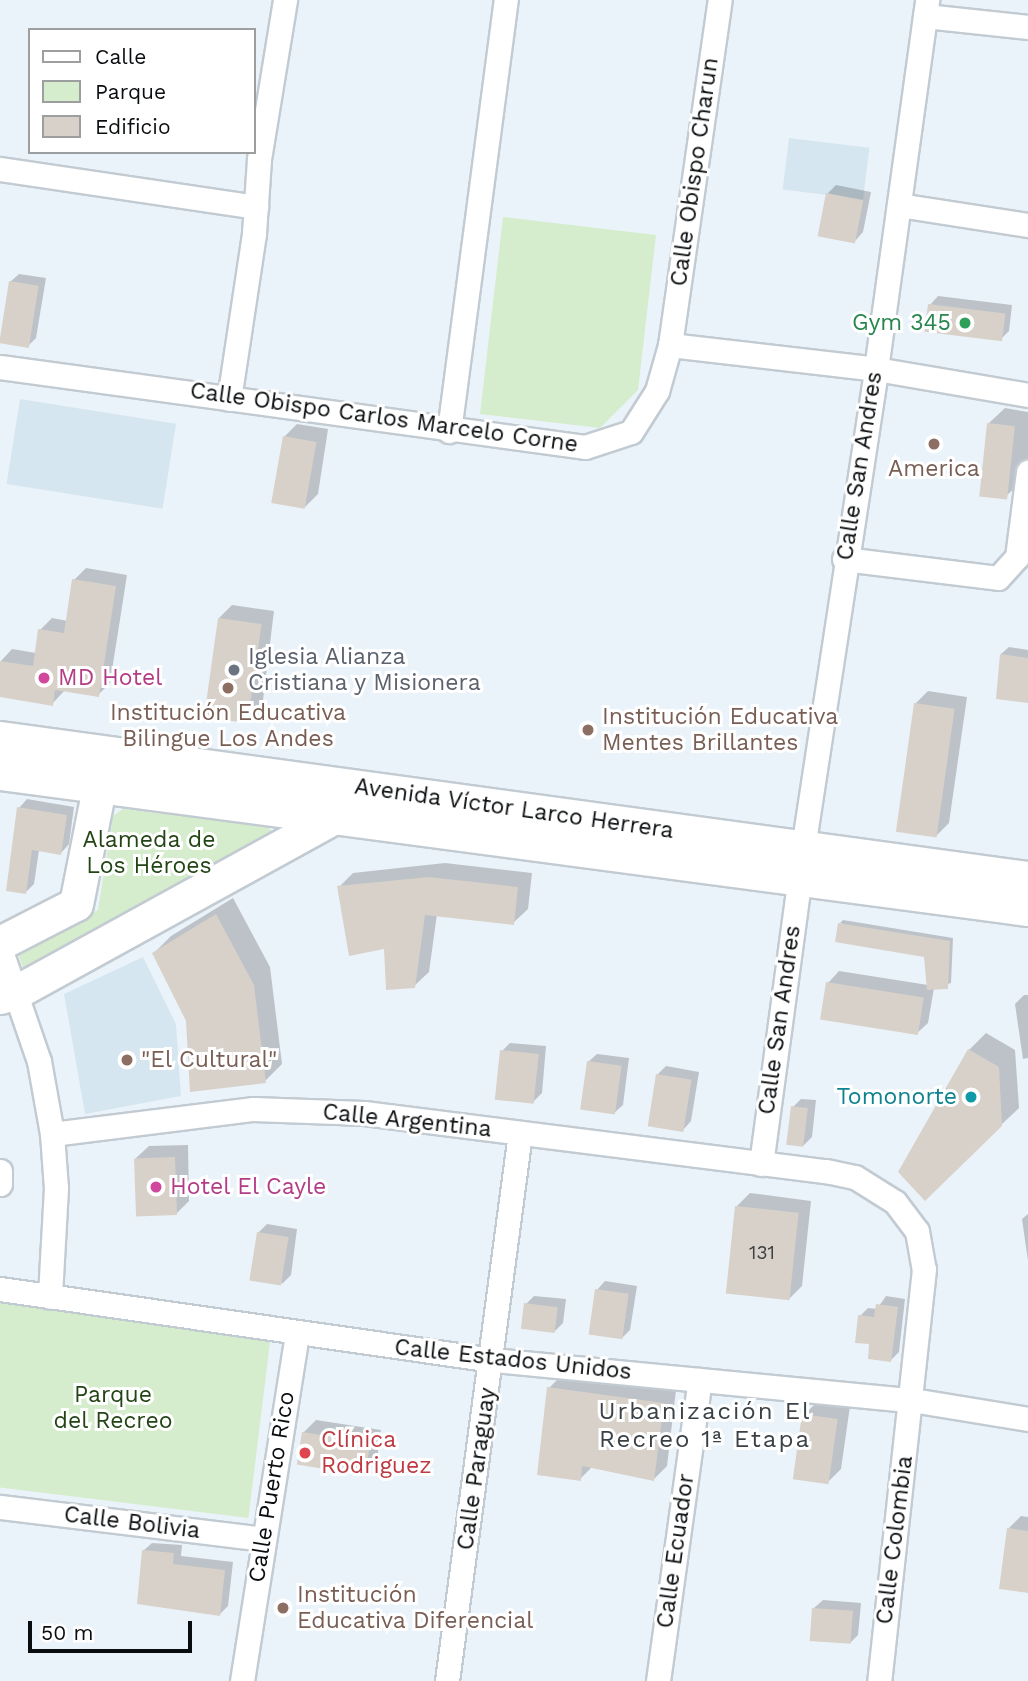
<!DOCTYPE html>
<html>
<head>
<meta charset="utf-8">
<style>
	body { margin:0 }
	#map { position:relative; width:1028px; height:1681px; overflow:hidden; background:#ebf3fa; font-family:"Work Sans",sans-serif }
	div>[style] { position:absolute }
	.built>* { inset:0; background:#d6e6f0; transform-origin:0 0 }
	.green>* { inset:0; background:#d5edcc; transform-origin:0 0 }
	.shadow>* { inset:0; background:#0003 }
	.building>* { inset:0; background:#d8d1c9; transform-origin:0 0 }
	.roads { filter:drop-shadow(2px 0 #c3cbd2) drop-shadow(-2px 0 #c3cbd2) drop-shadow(0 2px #c3cbd2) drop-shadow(0 -2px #c3cbd2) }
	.street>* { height:23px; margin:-11.5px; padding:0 11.5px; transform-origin:11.5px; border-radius:11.5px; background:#fff }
	.secondary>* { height:33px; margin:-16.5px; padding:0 16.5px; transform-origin:16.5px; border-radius:16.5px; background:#fff }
	.primary>* { height:37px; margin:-18.5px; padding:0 18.5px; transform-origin:18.5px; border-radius:18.5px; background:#fff }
	.dots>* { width:19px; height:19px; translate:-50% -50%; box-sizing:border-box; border:4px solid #fff; border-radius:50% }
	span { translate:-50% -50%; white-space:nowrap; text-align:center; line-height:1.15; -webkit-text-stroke:6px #fff; paint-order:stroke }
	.number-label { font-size:19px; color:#3e3e3e }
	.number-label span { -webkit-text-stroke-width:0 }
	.street-label { font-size:23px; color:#0a0d0f }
	.leisure-label { font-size:23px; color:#27864d }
	.right { translate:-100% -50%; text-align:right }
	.education-label { font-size:23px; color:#785e54 }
	.left { translate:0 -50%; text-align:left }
	.worship-label { font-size:23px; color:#5b616d }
	.hotel-label { font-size:23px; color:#b23c85 }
	.park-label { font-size:23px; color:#234515 }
	.culture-label { font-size:23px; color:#0d838f }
	.health-label { font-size:23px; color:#be3a42 }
	.neighbourhood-label { font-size:24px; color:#3a4146; letter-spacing:2px }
	.legend { position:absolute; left:28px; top:28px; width:228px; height:126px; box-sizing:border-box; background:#fff; border:2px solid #9d9e9f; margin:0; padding:9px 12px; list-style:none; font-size:21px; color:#0a0d0f }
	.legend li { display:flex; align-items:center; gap:14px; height:35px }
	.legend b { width:35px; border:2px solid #9d9e9f }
	.scale { position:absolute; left:28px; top:1621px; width:164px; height:32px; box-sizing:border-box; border:4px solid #0a0d0f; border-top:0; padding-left:9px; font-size:21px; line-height:24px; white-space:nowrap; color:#0a0d0f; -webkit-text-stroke:5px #fff; paint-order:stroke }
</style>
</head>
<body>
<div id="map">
	<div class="built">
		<i style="left:789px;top:138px;width:81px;height:52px;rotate:7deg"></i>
		<i style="left:20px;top:399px;width:158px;height:86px;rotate:9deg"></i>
		<i style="clip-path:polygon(143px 957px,176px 1024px,181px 1096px,85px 1114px,64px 994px)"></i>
	</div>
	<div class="green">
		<i style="clip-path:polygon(503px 217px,656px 235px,638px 390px,600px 428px,480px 414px)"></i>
		<i style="clip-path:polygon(123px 809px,268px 826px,272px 832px,23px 968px,18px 954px,98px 910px,113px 816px)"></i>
		<i style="left:0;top:1301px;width:273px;height:185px;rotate:7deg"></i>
	</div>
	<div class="shadow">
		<i style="clip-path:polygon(836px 185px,871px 192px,863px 232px,855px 241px,828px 193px)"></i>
		<i style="clip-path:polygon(19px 274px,46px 278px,36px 338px,28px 346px,10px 282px)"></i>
		<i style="clip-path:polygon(938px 296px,1012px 305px,1009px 331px,1001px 339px,930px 305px)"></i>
		<i style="clip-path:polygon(1005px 408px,1028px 412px,1028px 460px,1021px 482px,1005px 497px,989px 423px)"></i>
		<i style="clip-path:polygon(297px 424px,328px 429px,318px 494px,305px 507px,284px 437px)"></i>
		<i style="clip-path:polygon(86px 568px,127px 575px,110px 683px,98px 695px,65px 690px,52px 704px,0 696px,1px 661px,12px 649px,36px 653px,40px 630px,52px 618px,68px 621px,74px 580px)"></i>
		<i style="clip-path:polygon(232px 605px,274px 611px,262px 708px,249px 721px,219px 618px)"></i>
		<i style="clip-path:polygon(1009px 647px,1028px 650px,1028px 701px,1001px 654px)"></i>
		<i style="clip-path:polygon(928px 691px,967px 697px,949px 823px,936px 836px,915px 704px)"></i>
		<i style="clip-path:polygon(27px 799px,74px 807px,69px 844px,61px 853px,39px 850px,34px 884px,26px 892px,19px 808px)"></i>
		<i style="clip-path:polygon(445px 863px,532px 873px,528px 909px,513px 923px,437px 914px,429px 972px,414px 986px,339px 887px,353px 873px)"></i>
		<i style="clip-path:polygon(233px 898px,270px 967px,282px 1064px,265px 1081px,188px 1021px,154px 953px,171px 936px)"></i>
		<i style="clip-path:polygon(843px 920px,953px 938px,951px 983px,934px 988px,928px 1023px,916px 1034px,828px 983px,839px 971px,928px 985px,926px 956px,840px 923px)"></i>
		<i style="clip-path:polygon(1024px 995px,1028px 995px,1028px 1058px,1023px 1059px,1015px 1004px)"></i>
		<i style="clip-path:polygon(986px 1033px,1015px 1050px,1019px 1108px,1001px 1125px,969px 1050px)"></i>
		<i style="clip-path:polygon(510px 1043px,546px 1046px,542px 1093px,533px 1102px,502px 1051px)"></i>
		<i style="clip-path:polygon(597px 1054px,629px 1058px,623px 1105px,614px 1113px,588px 1062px)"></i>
		<i style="clip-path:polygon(666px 1066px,699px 1072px,691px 1121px,683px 1130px,657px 1075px)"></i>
		<i style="clip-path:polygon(801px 1099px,816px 1100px,812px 1137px,803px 1146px,793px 1107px)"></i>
		<i style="clip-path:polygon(188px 1145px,189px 1201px,176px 1214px,136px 1158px,149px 1146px)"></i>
		<i style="clip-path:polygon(750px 1193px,811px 1201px,802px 1286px,789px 1299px,737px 1206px)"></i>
		<i style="clip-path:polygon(1028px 1214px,1028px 1261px,1022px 1219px)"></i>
		<i style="clip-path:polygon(267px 1224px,297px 1229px,291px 1275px,282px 1284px,258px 1233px)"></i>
		<i style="clip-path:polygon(605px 1281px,637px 1286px,630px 1330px,622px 1338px,597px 1290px)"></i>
		<i style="clip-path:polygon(534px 1296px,566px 1299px,563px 1323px,555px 1331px,526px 1304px)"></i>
		<i style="clip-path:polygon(886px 1296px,905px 1299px,899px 1352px,891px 1360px,860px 1316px,868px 1308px,877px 1309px)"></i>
		<i style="clip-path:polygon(562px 1375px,676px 1390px,667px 1466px,654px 1479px,593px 1466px,580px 1479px,549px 1388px)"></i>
		<i style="clip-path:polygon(817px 1402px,850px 1406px,841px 1469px,828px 1482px,804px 1415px)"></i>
		<i style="clip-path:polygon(316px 1420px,381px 1430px,377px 1460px,364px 1473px,303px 1433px)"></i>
		<i style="clip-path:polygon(1021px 1516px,1028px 1517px,1028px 1591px,1008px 1529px)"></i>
		<i style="clip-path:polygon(152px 1543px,182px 1545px,181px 1556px,233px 1562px,228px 1606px,220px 1614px,143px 1551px)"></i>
		<i style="clip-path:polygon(823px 1600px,861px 1603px,858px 1635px,850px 1643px,814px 1608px)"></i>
	</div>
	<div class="building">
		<i style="left:826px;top:193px;width:38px;height:44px;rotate:11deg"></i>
		<i style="left:9px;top:281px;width:30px;height:63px;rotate:9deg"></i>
		<i style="left:928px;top:304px;width:78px;height:28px;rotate:7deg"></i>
		<i style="left:987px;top:423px;width:28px;height:74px;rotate:6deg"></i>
		<i style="left:283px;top:436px;width:34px;height:68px;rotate:10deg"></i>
		<i style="clip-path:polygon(72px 579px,116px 586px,99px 697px,55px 690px,53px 706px,0 697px,0 661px,33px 666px,38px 629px,64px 633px)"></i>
		<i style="left:218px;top:618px;width:44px;height:100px;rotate:8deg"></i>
		<i style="clip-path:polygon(1000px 654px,1028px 658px,1028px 703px,996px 699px)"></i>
		<i style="left:914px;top:703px;width:41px;height:130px;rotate:8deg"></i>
		<i style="clip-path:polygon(17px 807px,67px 815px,61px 855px,32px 850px,26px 894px,6px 891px)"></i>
		<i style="clip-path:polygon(429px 877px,518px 887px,514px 925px,425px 915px,415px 988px,386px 990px,384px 949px,349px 956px,337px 886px)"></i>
		<i style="clip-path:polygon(216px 914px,254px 985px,266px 1083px,190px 1092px,186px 1021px,152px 953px)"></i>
		<i style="clip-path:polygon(838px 923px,950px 941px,948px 989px,927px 990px,924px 957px,835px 942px)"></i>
		<i style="left:826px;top:982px;width:99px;height:38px;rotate:9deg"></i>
		<i style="clip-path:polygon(968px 1049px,999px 1067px,1002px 1126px,925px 1201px,898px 1172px)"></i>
		<i style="left:500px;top:1050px;width:39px;height:50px;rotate:6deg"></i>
		<i style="left:587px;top:1061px;width:35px;height:49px;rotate:8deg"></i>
		<i style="left:656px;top:1074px;width:36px;height:53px;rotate:9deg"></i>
		<i style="left:791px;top:1106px;width:17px;height:39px;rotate:7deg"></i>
		<i style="left:175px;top:1157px;width:58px;height:41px;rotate:88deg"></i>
		<i style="left:735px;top:1206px;width:64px;height:88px;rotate:6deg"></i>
		<i style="left:257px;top:1232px;width:32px;height:49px;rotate:9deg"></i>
		<i style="left:595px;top:1289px;width:34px;height:46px;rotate:8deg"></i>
		<i style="left:524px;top:1303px;width:34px;height:26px;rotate:7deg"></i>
		<i style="clip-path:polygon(876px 1304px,898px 1307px,891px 1362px,868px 1359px,869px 1344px,855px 1343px,858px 1315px,874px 1317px)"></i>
		<i style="clip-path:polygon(547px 1387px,664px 1403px,654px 1481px,582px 1466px,581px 1481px,537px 1475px)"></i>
		<i style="left:802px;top:1414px;width:36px;height:66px;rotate:8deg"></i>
		<i style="left:302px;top:1432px;width:69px;height:33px;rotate:9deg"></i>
		<i style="clip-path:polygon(1007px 1528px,1028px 1531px,1028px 1593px,999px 1589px)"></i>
		<i style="clip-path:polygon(142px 1550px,174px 1553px,173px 1564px,225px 1570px,220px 1616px,137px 1604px)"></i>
		<i style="left:812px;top:1608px;width:41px;height:33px;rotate:4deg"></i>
	</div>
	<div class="roads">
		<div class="street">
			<i style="left:925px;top:16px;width:104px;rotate:6.1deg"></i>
			<i style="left:0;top:169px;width:259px;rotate:8.4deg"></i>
			<i style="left:899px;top:205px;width:131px;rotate:8.8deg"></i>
			<i style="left:670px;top:345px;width:207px;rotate:6.6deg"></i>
			<i style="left:876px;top:369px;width:154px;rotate:9.7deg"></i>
			<i style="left:0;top:367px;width:590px;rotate:7.79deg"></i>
			<i style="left:585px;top:447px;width:48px;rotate:-18.1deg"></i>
			<i style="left:631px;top:432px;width:49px;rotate:-57.6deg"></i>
			<i style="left:657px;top:391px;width:48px;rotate:-74.2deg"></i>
			<i style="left:670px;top:345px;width:349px;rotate:-81.8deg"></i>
			<i style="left:229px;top:399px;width:168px;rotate:-81.4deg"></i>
			<i style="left:254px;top:233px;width:74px;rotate:-86.1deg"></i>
			<i style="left:259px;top:159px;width:161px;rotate:-80.7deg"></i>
			<i style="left:449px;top:431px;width:435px;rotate:-82.5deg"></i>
			<i style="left:844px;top:559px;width:155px;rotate:7deg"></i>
			<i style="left:998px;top:578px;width:28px;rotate:-48deg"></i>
			<i style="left:1017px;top:557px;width:86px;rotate:-82.6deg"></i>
			<i style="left:803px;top:848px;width:485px;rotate:-81.3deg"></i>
			<i style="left:876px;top:369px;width:373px;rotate:-82.1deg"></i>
			<i style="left:0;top:948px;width:120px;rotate:71deg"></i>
			<i style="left:39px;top:1061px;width:74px;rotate:79.9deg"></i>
			<i style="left:52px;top:1134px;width:54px;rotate:85.8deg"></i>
			<i style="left:56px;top:1188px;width:109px;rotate:93.2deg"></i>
			<i style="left:52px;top:1134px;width:203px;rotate:-7.1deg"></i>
			<i style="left:253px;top:1109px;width:111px;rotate:2.1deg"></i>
			<i style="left:364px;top:1113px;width:466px;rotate:7.2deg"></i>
			<i style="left:826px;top:1171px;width:30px;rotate:12deg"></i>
			<i style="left:855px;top:1177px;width:47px;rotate:32deg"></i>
			<i style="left:895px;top:1202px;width:36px;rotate:53deg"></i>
			<i style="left:917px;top:1231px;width:39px;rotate:80deg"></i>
			<i style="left:924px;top:1269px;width:414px;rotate:96.2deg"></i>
			<i style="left:761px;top:1164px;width:290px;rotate:-82.3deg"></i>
			<i style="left:0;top:1171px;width:13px;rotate:90deg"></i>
			<i style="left:0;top:1289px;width:498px;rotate:8.2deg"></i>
			<i style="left:493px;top:1360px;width:421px;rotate:5.5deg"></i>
			<i style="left:912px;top:1400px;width:118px;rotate:9.3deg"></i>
			<i style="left:0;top:1507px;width:265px;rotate:6.9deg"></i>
			<i style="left:242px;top:1681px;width:350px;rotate:-81deg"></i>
			<i style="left:447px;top:1681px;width:553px;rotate:-82.41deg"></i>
			<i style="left:658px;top:1681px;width:304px;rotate:-82.1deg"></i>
		</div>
		<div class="secondary">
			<i style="left:0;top:943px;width:85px;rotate:-27.2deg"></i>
			<i style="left:76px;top:904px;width:150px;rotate:-78.8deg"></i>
			<i style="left:0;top:997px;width:19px;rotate:-18deg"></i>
			<i style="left:18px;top:991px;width:365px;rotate:-28.8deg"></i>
		</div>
		<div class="primary">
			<i style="left:0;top:740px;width:1037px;rotate:7.76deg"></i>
			<i style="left:0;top:771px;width:1037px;rotate:7.54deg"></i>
		</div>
	</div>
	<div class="dots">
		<i style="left:965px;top:323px;background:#2e9e5b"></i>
		<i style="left:934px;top:444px;background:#8d6e63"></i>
		<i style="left:234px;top:670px;background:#6b7280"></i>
		<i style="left:44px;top:678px;background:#d1479c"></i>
		<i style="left:228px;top:688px;background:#8d6e63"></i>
		<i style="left:588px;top:730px;background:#8d6e63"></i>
		<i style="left:127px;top:1060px;background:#8d6e63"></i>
		<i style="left:971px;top:1097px;background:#0f9aa8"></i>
		<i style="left:156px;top:1187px;background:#d1479c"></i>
		<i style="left:305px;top:1453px;background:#e0444e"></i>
		<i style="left:283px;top:1608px;background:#8d6e63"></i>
	</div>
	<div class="number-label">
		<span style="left:762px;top:1253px">131</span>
	</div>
	<div class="street-label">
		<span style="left:695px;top:172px;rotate:-82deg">Calle Obispo Charun</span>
		<span style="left:384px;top:418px;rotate:8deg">Calle Obispo Carlos Marcelo Corne</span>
		<span style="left:860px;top:466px;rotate:-81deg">Calle San Andres</span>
		<span style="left:514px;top:809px;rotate:8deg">Avenida Víctor Larco Herrera</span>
		<span style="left:780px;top:1020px;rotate:-82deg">Calle San Andres</span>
		<span style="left:407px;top:1121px;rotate:6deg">Calle Argentina</span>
		<span style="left:513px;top:1360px;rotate:6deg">Calle Estados Unidos</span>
		<span style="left:477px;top:1469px;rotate:-82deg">Calle Paraguay</span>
		<span style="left:272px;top:1487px;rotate:-81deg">Calle Puerto Rico</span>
		<span style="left:132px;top:1523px;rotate:7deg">Calle Bolivia</span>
		<span style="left:895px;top:1540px;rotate:-83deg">Calle Colombia</span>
		<span style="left:676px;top:1551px;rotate:-82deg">Calle Ecuador</span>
	</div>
	<div class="leisure-label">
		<span class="right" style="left:951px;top:323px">Gym 345</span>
	</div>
	<div class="education-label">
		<span style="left:934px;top:469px">America</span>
		<span style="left:228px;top:726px">Institución Educativa<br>Bilingue Los Andes</span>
		<span class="left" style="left:602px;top:730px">Institución Educativa<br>Mentes Brillantes</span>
		<span class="left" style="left:141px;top:1060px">"El Cultural"</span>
		<span class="left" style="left:297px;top:1608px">Institución<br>Educativa Diferencial</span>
	</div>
	<div class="worship-label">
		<span class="left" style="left:248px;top:670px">Iglesia Alianza<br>Cristiana y Misionera</span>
	</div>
	<div class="hotel-label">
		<span class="left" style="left:58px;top:678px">MD Hotel</span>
		<span class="left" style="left:170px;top:1187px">Hotel El Cayle</span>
	</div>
	<div class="park-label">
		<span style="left:149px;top:853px">Alameda de<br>Los Héroes</span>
		<span style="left:113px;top:1408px">Parque<br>del Recreo</span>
	</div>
	<div class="culture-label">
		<span class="right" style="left:957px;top:1097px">Tomonorte</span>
	</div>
	<div class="health-label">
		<span class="left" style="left:321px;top:1453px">Clínica<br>Rodriguez</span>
	</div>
	<div class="neighbourhood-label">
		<span style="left:705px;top:1426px">Urbanización El<br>Recreo 1ª Etapa</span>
	</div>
	<ul class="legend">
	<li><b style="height:9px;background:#fff"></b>Calle</li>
	<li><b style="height:19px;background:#d5edcc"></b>Parque</li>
	<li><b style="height:19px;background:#d8d1c9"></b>Edificio</li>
	</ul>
	<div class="scale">50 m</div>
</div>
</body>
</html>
